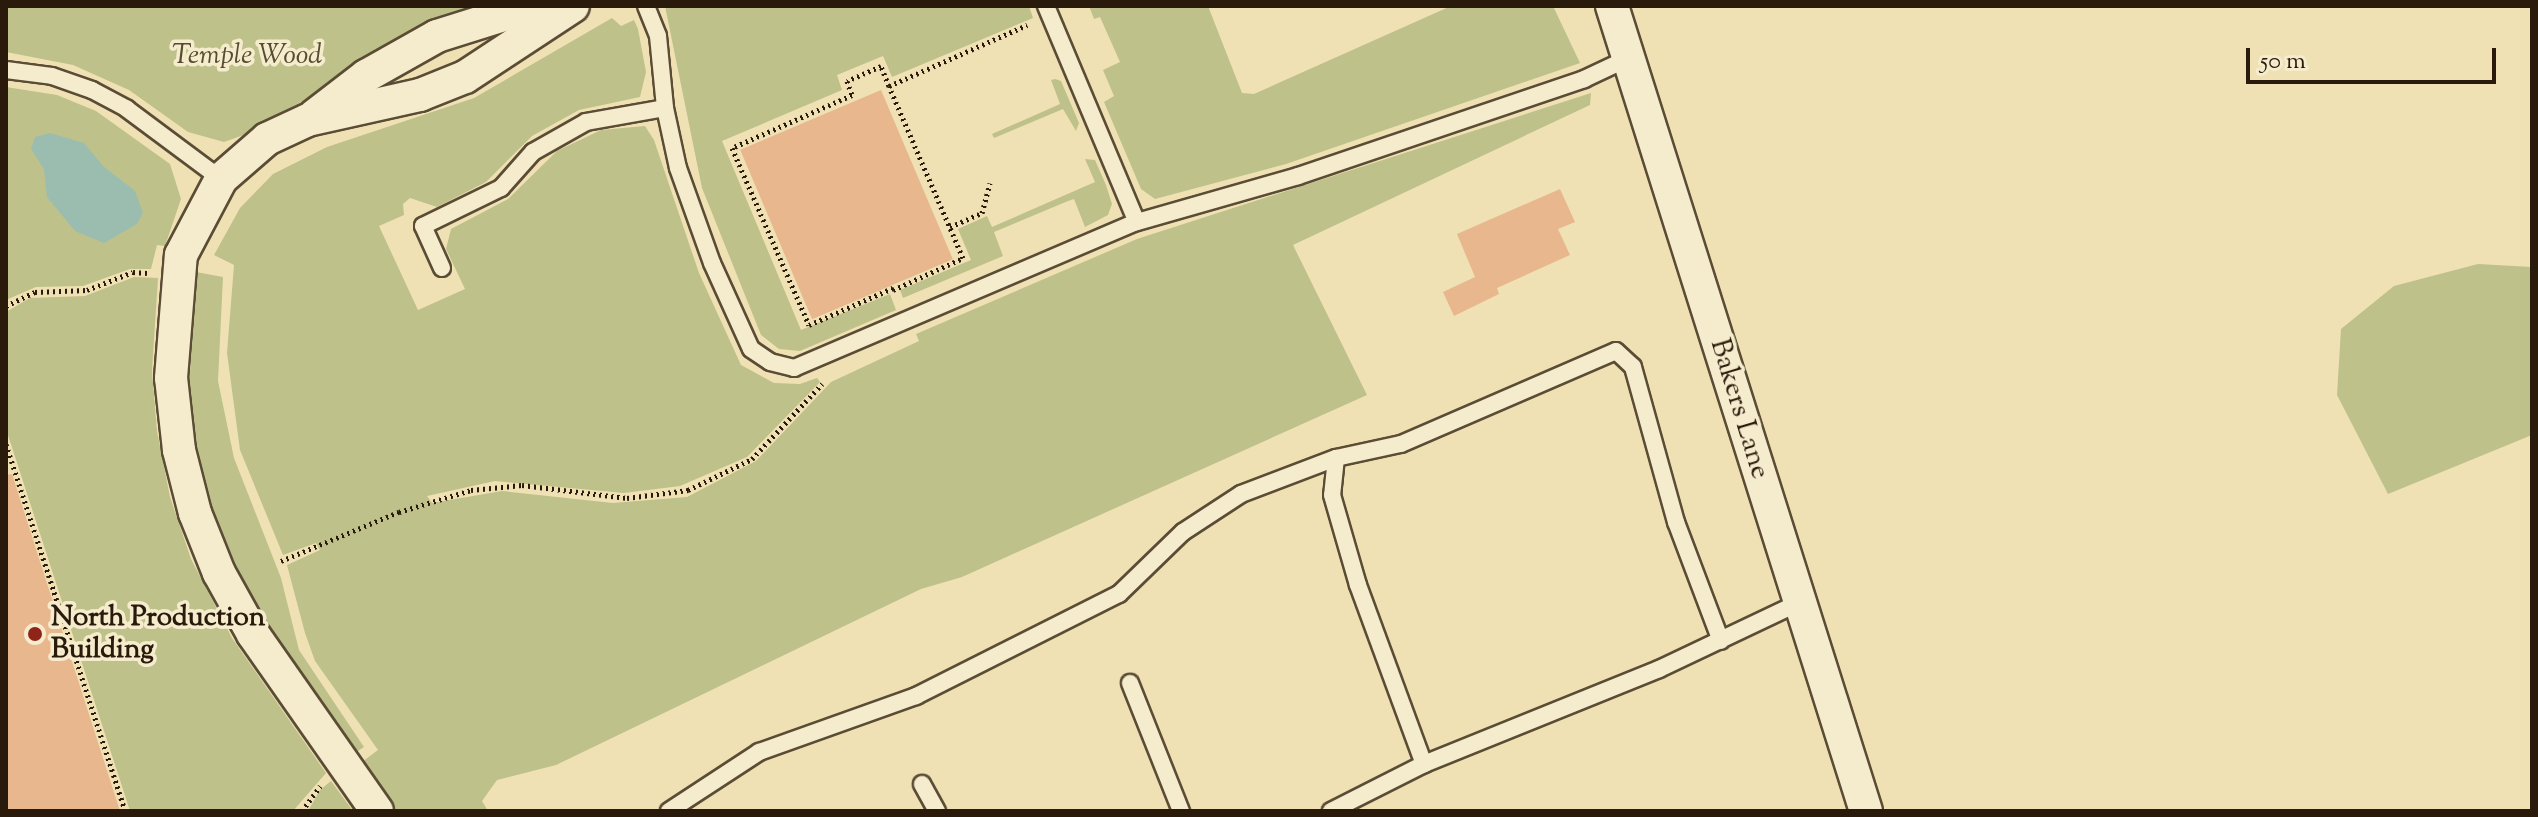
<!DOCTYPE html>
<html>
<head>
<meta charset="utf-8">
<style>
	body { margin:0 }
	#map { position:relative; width:2538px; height:817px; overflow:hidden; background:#efe1b4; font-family:"Sorts Mill Goudy",serif }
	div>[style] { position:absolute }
	.green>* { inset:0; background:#bec18a }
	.water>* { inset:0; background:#9abdb0 }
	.building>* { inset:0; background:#e8b78e; transform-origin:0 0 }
	.path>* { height:5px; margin-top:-2.5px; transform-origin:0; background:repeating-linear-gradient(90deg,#2a1a0b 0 2px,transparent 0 6px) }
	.roads { filter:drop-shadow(2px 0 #5b4c35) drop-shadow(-2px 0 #5b4c35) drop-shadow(0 2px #5b4c35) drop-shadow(0 -2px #5b4c35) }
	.lane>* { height:16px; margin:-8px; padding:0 8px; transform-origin:8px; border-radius:8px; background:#f5ecce }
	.street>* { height:32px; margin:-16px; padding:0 16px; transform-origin:16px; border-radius:16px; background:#f5ecce }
	.dots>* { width:22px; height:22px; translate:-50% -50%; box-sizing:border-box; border:4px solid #f5ecce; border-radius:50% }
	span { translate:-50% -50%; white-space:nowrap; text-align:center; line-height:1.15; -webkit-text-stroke:7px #f5ecce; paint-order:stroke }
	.park-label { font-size:28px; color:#564c31; font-style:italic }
	.street-label { font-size:28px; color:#2a1a0b }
	.poi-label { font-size:28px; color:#2a1a0b; font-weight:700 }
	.left { translate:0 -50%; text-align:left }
	.frame { position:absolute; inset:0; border:8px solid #2a1a0b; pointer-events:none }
	.scale { position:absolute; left:2246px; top:48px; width:250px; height:36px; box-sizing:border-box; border:4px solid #2a1a0b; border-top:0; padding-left:10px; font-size:24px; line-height:28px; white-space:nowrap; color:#2a1a0b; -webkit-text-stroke:6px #f5ecce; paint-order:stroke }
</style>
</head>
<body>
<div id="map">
	<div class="green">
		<i style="clip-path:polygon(6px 6px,494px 6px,342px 77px,252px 132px,224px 142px,188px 132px,129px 90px,73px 65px,6px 52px)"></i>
		<i style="clip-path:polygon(665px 6px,1029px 6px,1033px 18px,892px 77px,883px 56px,837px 75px,842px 90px,722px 141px,801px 330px,890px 294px,896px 310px,800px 351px,779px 349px,761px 335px,702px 188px)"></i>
		<i style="clip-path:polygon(1089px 6px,1208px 6px,1242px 93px,1254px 94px,1451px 6px,1553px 6px,1580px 63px,1286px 164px,1155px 199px,1141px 189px,1104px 102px,1114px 96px,1103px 70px,1120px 62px,1100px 17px,1094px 19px)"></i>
		<i style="clip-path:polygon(612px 18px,621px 26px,634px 20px,638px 29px,646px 72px,640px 97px,579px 110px,532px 136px,486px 182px,437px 207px,410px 198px,403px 204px,404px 215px,379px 226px,418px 310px,465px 289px,446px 249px,451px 229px,508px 199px,557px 151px,601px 130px,645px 126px,654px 140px,699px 273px,741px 365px,774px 383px,800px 384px,817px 378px,820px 382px,747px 457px,680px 486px,624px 493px,495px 481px,427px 496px,432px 503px,502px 491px,613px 503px,687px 497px,756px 461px,831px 382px,919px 341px,916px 334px,1137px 239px,1591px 93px,1590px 105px,1293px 245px,1367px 395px,962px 577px,921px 589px,556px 765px,497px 780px,482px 801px,488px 811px,396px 811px,362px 762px,378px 750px,315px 661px,305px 633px,287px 565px,320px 550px,316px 543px,283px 555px,240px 450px,227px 353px,234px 265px,214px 255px,240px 208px,273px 174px,327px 147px,474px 98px)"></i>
		<i style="clip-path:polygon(1055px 79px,1061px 81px,1079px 123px,1076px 131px,1063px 109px,994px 138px,992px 134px,1060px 104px,1051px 80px)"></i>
		<i style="clip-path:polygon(6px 87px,57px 95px,96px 111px,170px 164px,181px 199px,165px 246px,157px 245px,151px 269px,130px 269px,83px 286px,36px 287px,6px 300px)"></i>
		<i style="clip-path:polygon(1085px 159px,1095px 160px,1106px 185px,1112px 204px,1108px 215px,1085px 227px,1074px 199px,1068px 201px,994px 232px,1003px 256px,903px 298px,900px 290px,971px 260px,958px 229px,987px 216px,992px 227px,1095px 182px)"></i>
		<i style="clip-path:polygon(2478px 264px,2532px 267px,2532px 435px,2388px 494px,2337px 395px,2341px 329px,2394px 286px)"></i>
		<i style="clip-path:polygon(196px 272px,223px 277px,218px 381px,234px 458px,281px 578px,299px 650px,364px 747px,355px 753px,254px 605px,216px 521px,199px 462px,189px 389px)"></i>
		<i style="clip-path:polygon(134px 277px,158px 278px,152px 371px,157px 431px,170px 497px,191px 559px,232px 638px,326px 773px,293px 811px,130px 811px,6px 429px,6px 312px,30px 298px,85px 296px)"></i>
		<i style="clip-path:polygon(331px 781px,353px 811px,308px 811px,320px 790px)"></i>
	</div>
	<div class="water">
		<i style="clip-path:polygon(50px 133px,84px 143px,103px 166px,135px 191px,143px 213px,137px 224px,104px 243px,75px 231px,47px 197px,44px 169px,31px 149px,35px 137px)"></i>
	</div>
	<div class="building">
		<i style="left:881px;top:90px;width:184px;height:153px;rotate:67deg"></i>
		<i style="clip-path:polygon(1560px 189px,1575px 222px,1558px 229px,1570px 255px,1497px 288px,1499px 294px,1454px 316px,1443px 292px,1475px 277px,1457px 234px)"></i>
		<i style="clip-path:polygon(12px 474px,120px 811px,6px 811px,6px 475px)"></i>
	</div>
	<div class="path">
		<i style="left:889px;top:86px;width:22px;rotate:-112deg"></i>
		<i style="left:881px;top:66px;width:37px;rotate:156deg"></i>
		<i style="left:847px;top:81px;width:15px;rotate:70deg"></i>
		<i style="left:852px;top:95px;width:131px;rotate:156.2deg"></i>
		<i style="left:732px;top:148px;width:193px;rotate:66.5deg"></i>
		<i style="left:809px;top:325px;width:92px;rotate:-23.8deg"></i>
		<i style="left:950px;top:227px;width:35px;rotate:-24deg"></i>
		<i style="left:982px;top:213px;width:31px;rotate:-75deg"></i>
		<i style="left:893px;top:290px;width:77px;rotate:-24.6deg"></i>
		<i style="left:963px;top:258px;width:187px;rotate:-113.3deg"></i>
		<i style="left:889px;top:86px;width:151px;rotate:-23.8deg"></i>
		<i style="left:6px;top:306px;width:32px;rotate:-26deg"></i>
		<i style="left:35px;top:292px;width:52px;rotate:-2.2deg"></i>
		<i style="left:87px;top:290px;width:49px;rotate:-21.4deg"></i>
		<i style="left:133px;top:272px;width:14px;rotate:4deg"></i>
		<i style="left:6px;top:444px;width:386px;rotate:72deg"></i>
		<i style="left:281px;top:561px;width:128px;rotate:-22.6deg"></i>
		<i style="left:399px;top:512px;width:75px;rotate:-17deg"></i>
		<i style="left:471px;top:490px;width:51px;rotate:-5.6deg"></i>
		<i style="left:522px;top:485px;width:106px;rotate:7.1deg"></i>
		<i style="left:627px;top:498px;width:62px;rotate:-7.5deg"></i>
		<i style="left:688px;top:490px;width:71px;rotate:-25.8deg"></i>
		<i style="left:752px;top:459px;width:103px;rotate:-47deg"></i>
		<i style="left:302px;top:811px;width:31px;rotate:-54deg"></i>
	</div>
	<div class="roads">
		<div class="lane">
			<i style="left:646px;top:6px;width:32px;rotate:68deg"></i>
			<i style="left:658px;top:36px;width:72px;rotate:84.4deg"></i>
			<i style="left:665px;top:108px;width:61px;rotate:77.8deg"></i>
			<i style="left:678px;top:168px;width:101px;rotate:70.3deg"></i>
			<i style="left:712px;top:263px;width:94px;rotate:65.6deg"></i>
			<i style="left:751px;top:349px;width:23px;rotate:34deg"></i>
			<i style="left:770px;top:362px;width:25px;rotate:14deg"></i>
			<i style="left:794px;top:368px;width:373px;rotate:-23.1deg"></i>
			<i style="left:1137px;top:222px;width:167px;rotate:-15.9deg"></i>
			<i style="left:1298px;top:176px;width:302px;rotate:-18.7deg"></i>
			<i style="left:1584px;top:79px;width:52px;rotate:-25.1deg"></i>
			<i style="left:1046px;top:6px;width:234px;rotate:67.2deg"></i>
			<i style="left:6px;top:70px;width:46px;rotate:7.4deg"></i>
			<i style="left:52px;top:76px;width:42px;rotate:19.3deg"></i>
			<i style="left:92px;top:90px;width:40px;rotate:28deg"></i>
			<i style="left:127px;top:109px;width:117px;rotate:36.7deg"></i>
			<i style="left:442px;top:268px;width:46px;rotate:-114.3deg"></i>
			<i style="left:423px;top:226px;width:87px;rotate:-26deg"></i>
			<i style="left:501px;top:188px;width:48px;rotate:-48.4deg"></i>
			<i style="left:533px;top:152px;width:61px;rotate:-29.5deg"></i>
			<i style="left:586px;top:122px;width:80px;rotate:-10deg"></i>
			<i style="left:1336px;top:458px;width:37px;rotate:96deg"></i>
			<i style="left:1332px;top:495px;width:94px;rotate:73.9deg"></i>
			<i style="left:1358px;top:585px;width:191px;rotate:69.8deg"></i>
			<i style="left:1424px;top:764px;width:253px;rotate:-22deg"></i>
			<i style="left:1659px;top:669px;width:156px;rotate:-25.4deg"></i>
			<i style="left:1130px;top:683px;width:138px;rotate:68.3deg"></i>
			<i style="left:922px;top:784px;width:31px;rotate:61deg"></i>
			<i style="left:669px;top:811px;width:108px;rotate:-33.2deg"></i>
			<i style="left:759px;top:752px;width:167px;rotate:-19.6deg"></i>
			<i style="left:916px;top:696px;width:227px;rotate:-26.7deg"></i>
			<i style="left:1119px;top:594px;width:89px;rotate:-44.1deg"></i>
			<i style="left:1183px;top:532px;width:69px;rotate:-33.2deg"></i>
			<i style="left:1241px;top:494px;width:102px;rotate:-20.8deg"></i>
			<i style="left:1336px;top:458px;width:66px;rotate:-12.2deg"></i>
			<i style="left:1401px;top:444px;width:234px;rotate:-23.4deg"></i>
			<i style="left:1616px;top:351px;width:23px;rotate:43deg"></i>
			<i style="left:1633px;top:367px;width:161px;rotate:74.5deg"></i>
			<i style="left:1676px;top:522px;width:127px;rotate:69.3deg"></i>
			<i style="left:1331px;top:811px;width:104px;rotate:-26.8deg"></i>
		</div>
		<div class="street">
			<i style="left:1612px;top:6px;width:844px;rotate:72.49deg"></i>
			<i style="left:314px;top:116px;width:66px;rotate:-37.6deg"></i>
			<i style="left:366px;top:76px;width:81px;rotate:-29.4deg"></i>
			<i style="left:437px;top:36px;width:101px;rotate:-17.4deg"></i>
			<i style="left:377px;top:811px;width:216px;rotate:-125deg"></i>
			<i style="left:253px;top:634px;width:70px;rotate:-119.1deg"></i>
			<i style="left:219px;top:573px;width:65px;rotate:-111.8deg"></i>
			<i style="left:195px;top:513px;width:65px;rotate:-104.3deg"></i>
			<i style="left:179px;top:450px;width:72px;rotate:-96.3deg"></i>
			<i style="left:171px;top:378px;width:123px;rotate:-85.4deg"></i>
			<i style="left:181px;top:255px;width:86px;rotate:-62.2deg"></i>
			<i style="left:221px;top:179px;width:61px;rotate:-41deg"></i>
			<i style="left:267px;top:139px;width:45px;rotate:-24.9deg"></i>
			<i style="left:308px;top:120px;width:115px;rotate:-12.6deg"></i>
			<i style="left:420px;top:95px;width:48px;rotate:-21.8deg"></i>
			<i style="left:465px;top:77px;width:129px;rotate:-33.3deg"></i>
		</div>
	</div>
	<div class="dots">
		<i style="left:35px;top:634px;background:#8f2418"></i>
	</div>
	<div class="park-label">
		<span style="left:247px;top:56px">Temple Wood</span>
	</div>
	<div class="street-label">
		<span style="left:1739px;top:409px;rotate:73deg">Bakers Lane</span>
	</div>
	<div class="poi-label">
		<span class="left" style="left:51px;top:634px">North Production<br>Building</span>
	</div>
	<div class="frame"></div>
	<div class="scale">50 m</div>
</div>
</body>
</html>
